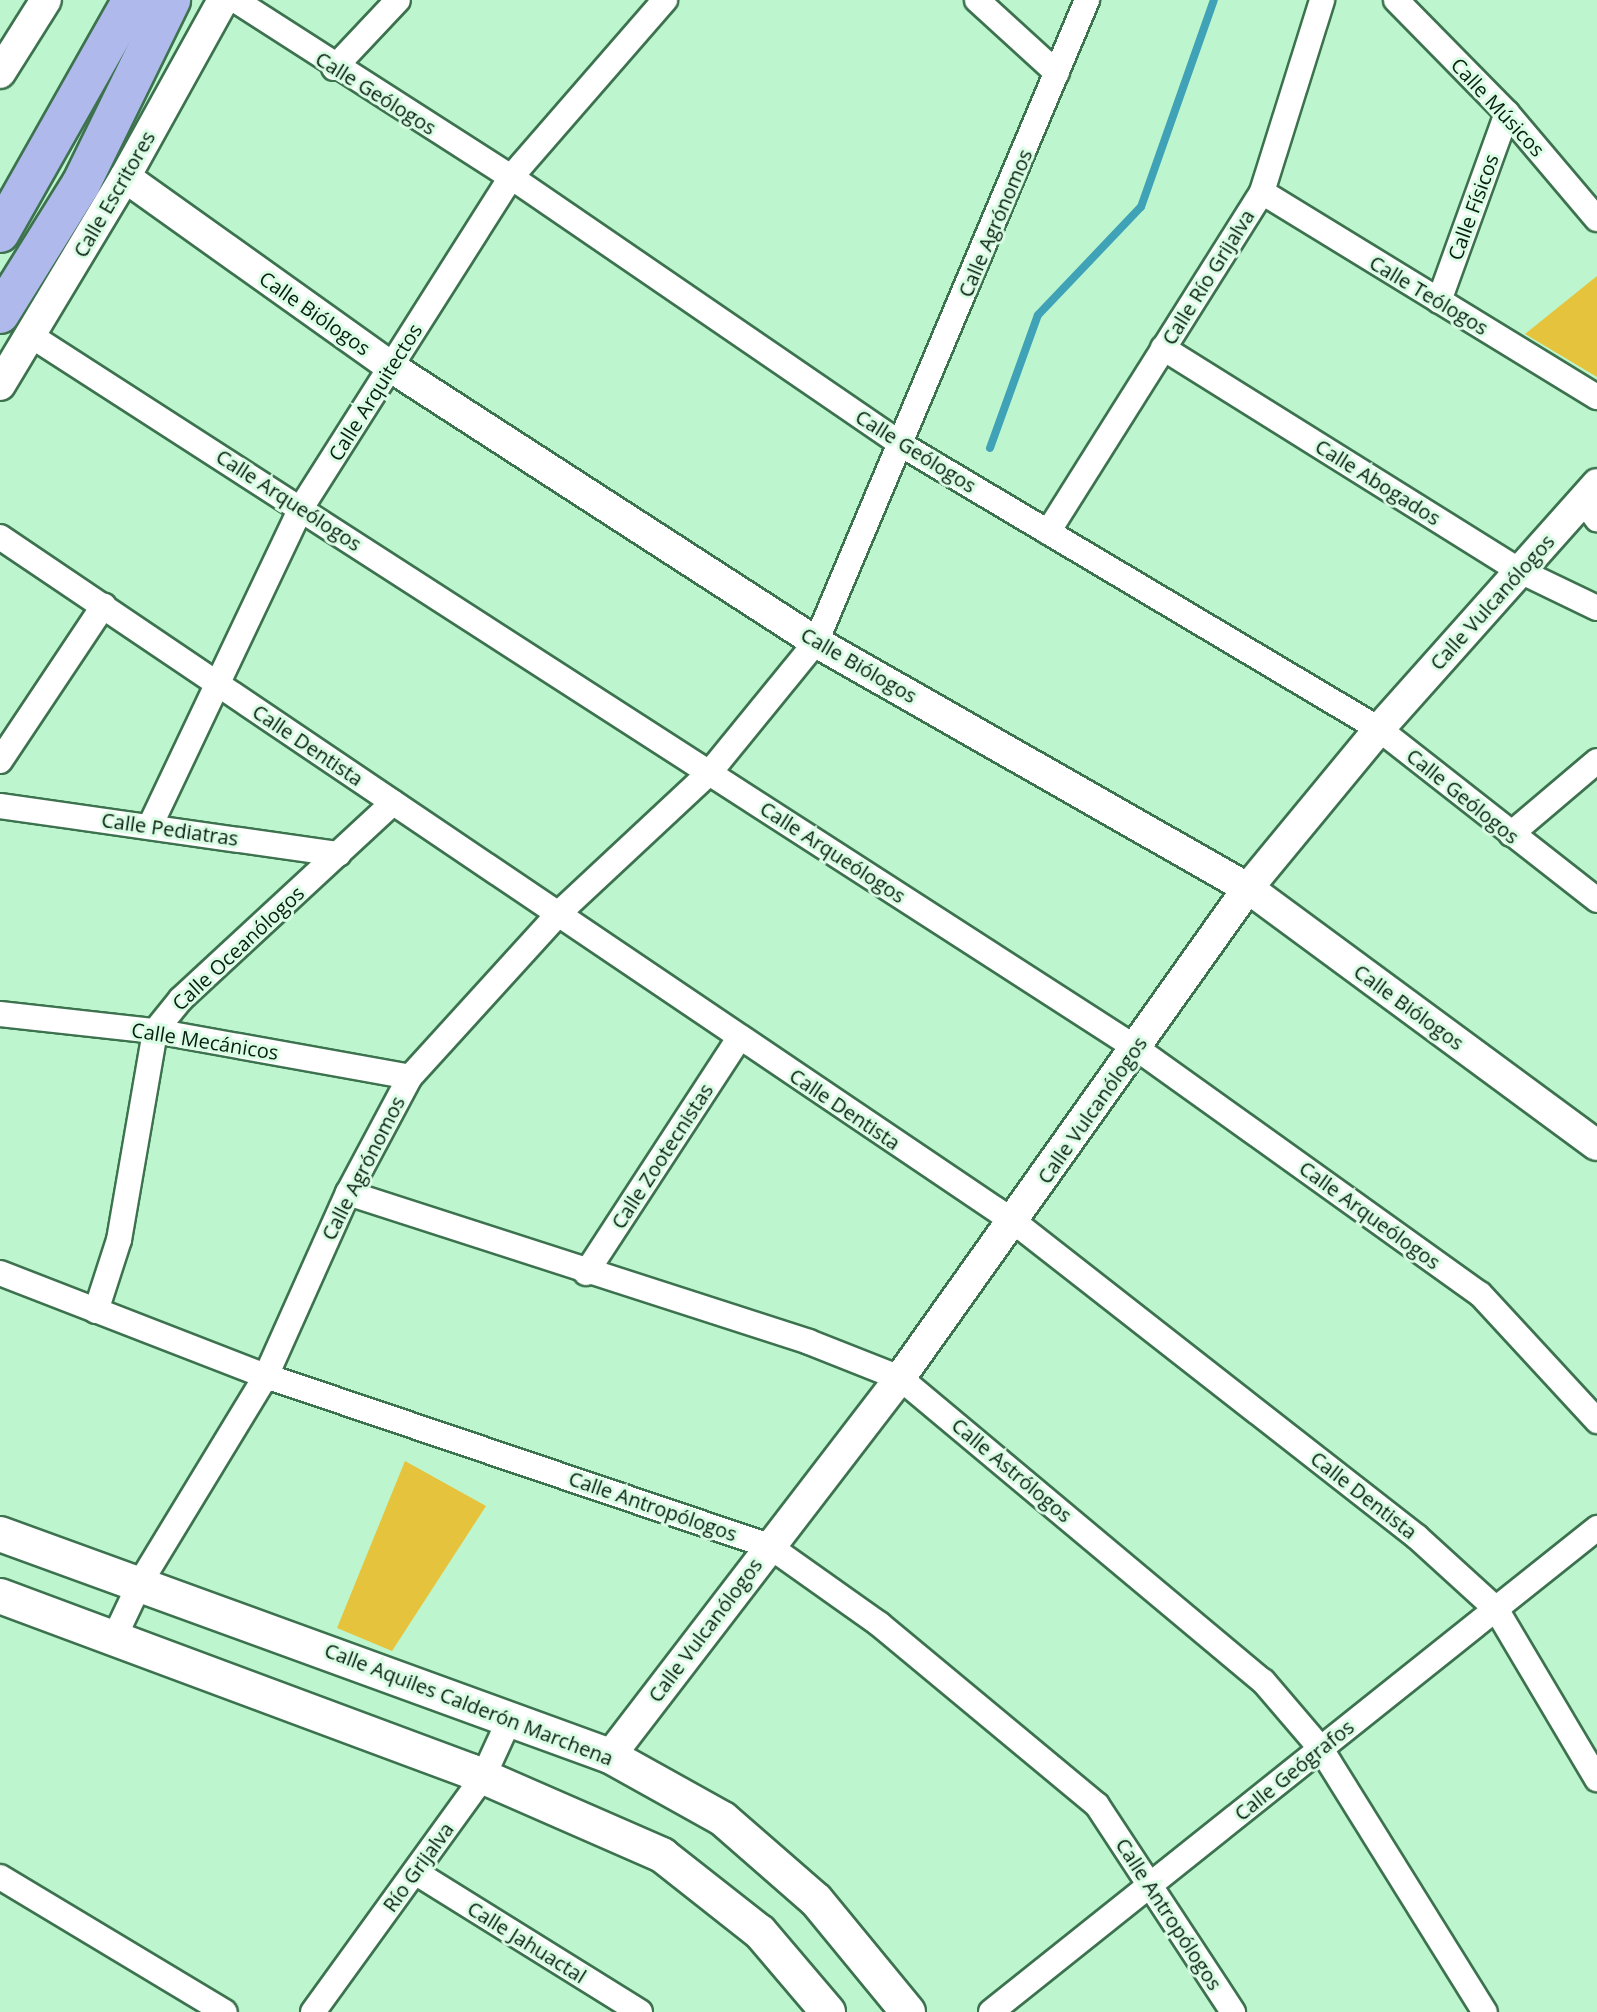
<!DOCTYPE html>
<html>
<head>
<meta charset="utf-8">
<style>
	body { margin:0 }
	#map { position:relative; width:1597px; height:2012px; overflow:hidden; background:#bdf6ce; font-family:"Open Sans",sans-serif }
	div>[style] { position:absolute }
	.green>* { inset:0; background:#e6c33c }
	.stream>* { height:8px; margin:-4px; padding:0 4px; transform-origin:4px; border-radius:4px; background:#40a2b6 }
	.roads { filter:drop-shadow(2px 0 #3d724f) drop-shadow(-2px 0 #3d724f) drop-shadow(0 2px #3d724f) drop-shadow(0 -2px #3d724f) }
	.minor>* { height:24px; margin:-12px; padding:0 12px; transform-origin:12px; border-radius:12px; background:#fff }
	.tertiary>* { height:30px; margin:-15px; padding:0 15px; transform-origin:15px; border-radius:15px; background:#fff }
	.secondary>* { height:34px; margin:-17px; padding:0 17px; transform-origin:17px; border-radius:17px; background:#fff }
	.primary>* { height:38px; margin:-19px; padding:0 19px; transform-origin:19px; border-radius:19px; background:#b0b9eb }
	span { translate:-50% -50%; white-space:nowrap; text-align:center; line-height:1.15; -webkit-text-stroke:6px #dbfde5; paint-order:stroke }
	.street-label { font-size:20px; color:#071d0f }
</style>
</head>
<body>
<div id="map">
	<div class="green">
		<i style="clip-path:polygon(1597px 276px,1597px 377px,1525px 334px)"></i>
		<i style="clip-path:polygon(405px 1461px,486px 1506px,392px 1651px,337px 1628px)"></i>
	</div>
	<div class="stream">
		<i style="left:990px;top:448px;width:141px;rotate:-70.2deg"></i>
		<i style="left:1038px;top:315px;width:149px;rotate:-46.4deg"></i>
		<i style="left:1141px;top:207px;width:219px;rotate:-70.6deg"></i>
	</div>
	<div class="roads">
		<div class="minor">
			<i style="left:235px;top:0;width:328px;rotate:32.7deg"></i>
			<i style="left:511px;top:177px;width:474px;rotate:34.4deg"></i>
			<i style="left:902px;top:445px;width:555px;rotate:30.77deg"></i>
			<i style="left:1379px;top:729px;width:277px;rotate:38.1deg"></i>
			<i style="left:977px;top:0;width:108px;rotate:42.4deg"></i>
			<i style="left:1396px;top:0;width:158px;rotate:45.5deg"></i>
			<i style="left:1507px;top:113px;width:139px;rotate:49.7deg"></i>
			<i style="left:334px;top:68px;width:93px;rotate:-46.7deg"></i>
			<i style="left:1262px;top:192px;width:393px;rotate:31.5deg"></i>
			<i style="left:1439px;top:301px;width:200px;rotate:-70.1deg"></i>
			<i style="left:30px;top:335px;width:1316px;rotate:32.81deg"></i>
			<i style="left:1136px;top:1048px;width:423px;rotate:35.6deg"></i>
			<i style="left:1480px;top:1294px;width:173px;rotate:47.3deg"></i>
			<i style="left:1163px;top:348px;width:421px;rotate:32deg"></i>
			<i style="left:1520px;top:571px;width:85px;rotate:25.7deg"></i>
			<i style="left:1583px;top:500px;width:24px;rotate:54deg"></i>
			<i style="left:1048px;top:532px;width:402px;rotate:-57.8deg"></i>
			<i style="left:1262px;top:192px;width:201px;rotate:-72.6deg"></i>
			<i style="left:0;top:537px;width:1222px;rotate:34.03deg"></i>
			<i style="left:1013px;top:1221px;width:513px;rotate:38.03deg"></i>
			<i style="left:1417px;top:1537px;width:107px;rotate:42.3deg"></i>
			<i style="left:1496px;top:1609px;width:198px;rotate:59.3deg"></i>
			<i style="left:0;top:761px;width:187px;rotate:-56.3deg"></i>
			<i style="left:0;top:806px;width:342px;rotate:8.1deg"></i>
			<i style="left:150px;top:826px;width:352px;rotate:-64.6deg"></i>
			<i style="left:301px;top:508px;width:392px;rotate:-57.6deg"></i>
			<i style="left:511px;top:177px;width:235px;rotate:-49deg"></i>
			<i style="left:1511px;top:834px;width:113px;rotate:-40.3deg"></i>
			<i style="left:0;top:1014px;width:156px;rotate:6.3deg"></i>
			<i style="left:155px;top:1031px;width:259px;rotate:10.2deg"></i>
			<i style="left:348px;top:1193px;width:484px;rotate:17.9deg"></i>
			<i style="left:809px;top:1342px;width:98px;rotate:21.6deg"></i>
			<i style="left:900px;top:1378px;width:473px;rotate:39.9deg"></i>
			<i style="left:1263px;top:1681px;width:89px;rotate:49.5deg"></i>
			<i style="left:1321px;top:1749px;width:310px;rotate:58.1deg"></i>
			<i style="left:0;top:1273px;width:285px;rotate:21.2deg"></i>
			<i style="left:266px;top:1376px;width:531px;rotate:18.67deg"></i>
			<i style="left:769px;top:1546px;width:135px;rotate:35.3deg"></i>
			<i style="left:879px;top:1624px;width:283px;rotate:39.7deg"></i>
			<i style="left:1097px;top:1805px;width:248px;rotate:56.7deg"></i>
			<i style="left:586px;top:1273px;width:280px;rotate:-56.9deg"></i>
			<i style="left:96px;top:1311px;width:75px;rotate:-72.1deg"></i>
			<i style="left:119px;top:1240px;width:212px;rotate:-80.2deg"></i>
			<i style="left:155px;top:1031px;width:41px;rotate:-50.9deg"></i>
			<i style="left:181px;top:999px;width:289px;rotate:-42.8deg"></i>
			<i style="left:115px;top:1636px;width:59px;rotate:-64.7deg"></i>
			<i style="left:140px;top:1583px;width:242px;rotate:-58.7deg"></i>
			<i style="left:266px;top:1376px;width:201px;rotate:-65.9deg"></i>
			<i style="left:348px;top:1193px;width:132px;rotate:-61.9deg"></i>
			<i style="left:410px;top:1077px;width:223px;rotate:-47.7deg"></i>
			<i style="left:560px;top:912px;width:205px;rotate:-43deg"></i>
			<i style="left:710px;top:772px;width:168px;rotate:-50.8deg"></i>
			<i style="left:816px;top:642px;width:697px;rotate:-67.11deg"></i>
			<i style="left:415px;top:1872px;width:265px;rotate:31.9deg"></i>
			<i style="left:0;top:1877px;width:262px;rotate:31deg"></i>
			<i style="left:313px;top:2012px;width:290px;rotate:-54.1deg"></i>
			<i style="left:483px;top:1777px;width:67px;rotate:-65.3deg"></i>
			<i style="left:991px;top:2012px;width:776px;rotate:-38.61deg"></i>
		</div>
		<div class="tertiary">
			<i style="left:0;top:73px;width:86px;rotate:-57.8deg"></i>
			<i style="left:125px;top:177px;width:327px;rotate:35.5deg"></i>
			<i style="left:391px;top:367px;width:506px;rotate:32.91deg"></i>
			<i style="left:816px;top:642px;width:497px;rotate:29.7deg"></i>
			<i style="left:1248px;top:888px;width:433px;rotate:36.4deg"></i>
			<i style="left:0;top:385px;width:243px;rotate:-59deg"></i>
			<i style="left:125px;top:177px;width:202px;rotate:-61deg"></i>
			<i style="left:610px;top:1756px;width:476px;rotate:-52.5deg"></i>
			<i style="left:900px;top:1378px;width:601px;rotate:-54.62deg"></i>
			<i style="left:1248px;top:888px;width:206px;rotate:-50.5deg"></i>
			<i style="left:1379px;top:729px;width:328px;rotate:-48.3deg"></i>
		</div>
		<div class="secondary">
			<i style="left:0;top:1534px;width:649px;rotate:20deg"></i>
			<i style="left:610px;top:1756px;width:129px;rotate:29.1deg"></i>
			<i style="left:723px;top:1819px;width:123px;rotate:41.1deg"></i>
			<i style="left:816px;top:1900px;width:145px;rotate:50.6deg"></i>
			<i style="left:0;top:1596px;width:502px;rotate:20.42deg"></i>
			<i style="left:470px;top:1771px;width:210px;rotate:23.6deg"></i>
			<i style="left:662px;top:1855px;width:125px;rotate:38.2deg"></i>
			<i style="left:760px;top:1932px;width:105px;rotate:49.6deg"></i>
		</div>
		<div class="primary">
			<i style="left:0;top:233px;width:268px;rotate:-60.5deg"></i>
			<i style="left:0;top:314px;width:153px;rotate:-58.1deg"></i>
			<i style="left:81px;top:184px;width:205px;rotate:-63.9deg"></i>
		</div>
	</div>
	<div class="street-label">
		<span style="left:376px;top:93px;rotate:32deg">Calle Geólogos</span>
		<span style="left:1498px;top:107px;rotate:47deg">Calle Músicos</span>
		<span style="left:114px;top:194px;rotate:-60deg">Calle Escritores</span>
		<span style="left:1473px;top:207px;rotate:-70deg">Calle Físicos</span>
		<span style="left:995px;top:223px;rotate:-67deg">Calle Agrónomos</span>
		<span style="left:1208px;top:277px;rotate:-58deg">Calle Río Grijalva</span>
		<span style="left:1429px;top:295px;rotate:31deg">Calle Teólogos</span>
		<span style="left:315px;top:313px;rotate:35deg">Calle Biólogos</span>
		<span style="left:375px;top:392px;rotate:-58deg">Calle Arquitectos</span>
		<span style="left:916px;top:451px;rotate:32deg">Calle Geólogos</span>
		<span style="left:1378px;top:482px;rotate:32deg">Calle Abogados</span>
		<span style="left:289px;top:500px;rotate:33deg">Calle Arqueólogos</span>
		<span style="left:1492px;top:602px;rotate:-48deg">Calle Vulcanólogos</span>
		<span style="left:859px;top:665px;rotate:30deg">Calle Biólogos</span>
		<span style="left:308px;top:745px;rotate:34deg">Calle Dentista</span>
		<span style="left:1463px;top:796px;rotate:39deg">Calle Geólogos</span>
		<span style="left:170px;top:829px;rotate:8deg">Calle Pediatras</span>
		<span style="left:833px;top:852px;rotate:33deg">Calle Arqueólogos</span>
		<span style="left:238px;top:948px;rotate:-43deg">Calle Oceanólogos</span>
		<span style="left:1409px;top:1007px;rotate:36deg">Calle Biólogos</span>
		<span style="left:205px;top:1041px;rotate:9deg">Calle Mecánicos</span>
		<span style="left:845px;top:1109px;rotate:34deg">Calle Dentista</span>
		<span style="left:1092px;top:1110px;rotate:-55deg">Calle Vulcanólogos</span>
		<span style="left:662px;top:1156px;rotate:-57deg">Calle Zootecnistas</span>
		<span style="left:363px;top:1168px;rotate:-63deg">Calle Agrónomos</span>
		<span style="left:1370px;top:1215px;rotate:36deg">Calle Arqueólogos</span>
		<span style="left:1012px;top:1470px;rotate:40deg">Calle Astrólogos</span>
		<span style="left:1364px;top:1495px;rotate:38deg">Calle Dentista</span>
		<span style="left:653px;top:1506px;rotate:19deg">Calle Antropólogos</span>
		<span style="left:705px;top:1630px;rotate:-53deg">Calle Vulcanólogos</span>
		<span style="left:469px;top:1704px;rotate:21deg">Calle Aquiles Calderón Marchena</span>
		<span style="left:1294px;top:1770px;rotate:-39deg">Calle Geógrafos</span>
		<span style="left:418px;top:1867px;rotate:-54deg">Río Grijalva</span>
		<span style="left:1169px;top:1914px;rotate:57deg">Calle Antropólogos</span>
		<span style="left:527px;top:1942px;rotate:32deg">Calle Jahuactal</span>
	</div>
</div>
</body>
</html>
